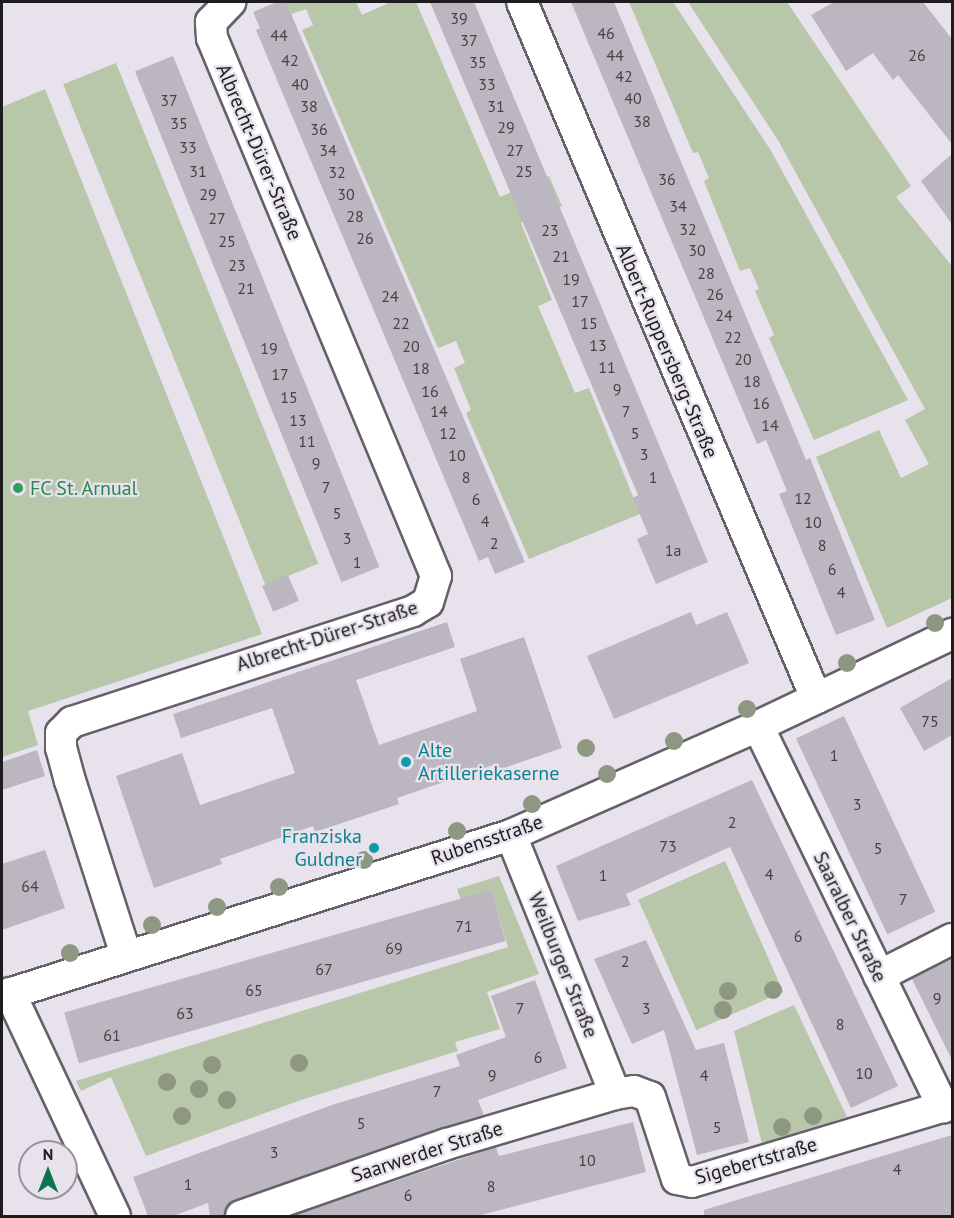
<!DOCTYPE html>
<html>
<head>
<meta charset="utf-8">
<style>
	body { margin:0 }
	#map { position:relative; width:954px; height:1218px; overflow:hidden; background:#e7e2ec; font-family:"PT Sans",sans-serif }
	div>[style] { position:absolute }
	.green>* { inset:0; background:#b8c6aa; transform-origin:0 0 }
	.building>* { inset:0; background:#bbb6bf; transform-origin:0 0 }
	.roads { filter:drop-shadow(2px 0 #656169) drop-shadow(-2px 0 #656169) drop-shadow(0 2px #656169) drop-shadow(0 -2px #656169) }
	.minor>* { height:30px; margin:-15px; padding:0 15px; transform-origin:15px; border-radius:15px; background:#fff }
	.trees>* { width:18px; height:18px; margin:-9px; border-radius:50%; background:#8e9782 }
	.dots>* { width:16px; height:16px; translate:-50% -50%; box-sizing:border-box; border:3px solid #e7e2ec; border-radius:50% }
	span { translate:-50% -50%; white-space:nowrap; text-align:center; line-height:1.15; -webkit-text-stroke:4.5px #e7e2ec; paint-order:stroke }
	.number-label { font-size:16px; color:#444247 }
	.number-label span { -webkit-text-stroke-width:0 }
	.street-label { font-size:20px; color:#1d1c1f }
	.leisure-label { font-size:20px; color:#27864d }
	.left { translate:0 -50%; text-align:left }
	.culture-label { font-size:20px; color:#0d838f }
	.right { translate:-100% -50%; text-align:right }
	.frame { position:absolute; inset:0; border:3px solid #1d1c1f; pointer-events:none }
	.north { position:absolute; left:18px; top:1140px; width:60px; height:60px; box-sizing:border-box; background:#e7e2ec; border:2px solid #96939a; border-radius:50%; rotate:0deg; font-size:16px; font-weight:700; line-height:24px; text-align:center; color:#1d1c1f }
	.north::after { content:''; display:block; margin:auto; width:21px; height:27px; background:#08754f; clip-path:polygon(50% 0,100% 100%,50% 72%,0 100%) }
</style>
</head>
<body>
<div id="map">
	<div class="green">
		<i style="clip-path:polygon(286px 2px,356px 2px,362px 15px,391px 2px,416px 2px,500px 197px,549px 176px,562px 206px,521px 223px,552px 300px,538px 306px,575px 393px,589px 388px,640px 514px,529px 559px,466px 413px,471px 410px,454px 368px,465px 363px,456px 341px,438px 348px,302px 30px,313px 25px,306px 9px,291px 14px)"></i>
		<i style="clip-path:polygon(629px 2px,673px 2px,770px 149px,908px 400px,814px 440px,769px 338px,774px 335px,755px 291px,759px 289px,750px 268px,740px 271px,704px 181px,709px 178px,698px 152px,693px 153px)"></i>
		<i style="clip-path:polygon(688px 2px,787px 2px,911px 186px,896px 197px,952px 266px,952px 598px,887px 628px,816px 457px,879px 430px,901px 478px,929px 464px,905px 420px,925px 409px,779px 142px)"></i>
		<i style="left:116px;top:63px;width:540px;height:57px;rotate:68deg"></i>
		<i style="clip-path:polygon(45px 89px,262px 634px,28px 711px,38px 745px,2px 757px,2px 107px)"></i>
		<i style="left:725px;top:861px;width:143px;height:95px;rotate:66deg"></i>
		<i style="clip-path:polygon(499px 876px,539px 974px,487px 992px,500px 1029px,455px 1042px,458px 1051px,304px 1099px,146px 1156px,111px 1077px,81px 1091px,76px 1081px,508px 947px,491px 891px,461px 900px,457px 889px)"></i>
		<i style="clip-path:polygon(794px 1005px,847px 1117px,762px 1144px,734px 1031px)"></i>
	</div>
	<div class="building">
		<i style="clip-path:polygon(277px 2px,286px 2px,525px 562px,495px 574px,488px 557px,479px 561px,256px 30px,260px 28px,253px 12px)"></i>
		<i style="clip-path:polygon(430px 2px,474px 2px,708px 562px,656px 584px,637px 539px,648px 534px,633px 498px,638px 495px)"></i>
		<i style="clip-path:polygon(571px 2px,614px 2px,784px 407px,806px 460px,810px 458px,875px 620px,836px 635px,779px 494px,787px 491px,766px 440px,757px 444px)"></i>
		<i style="clip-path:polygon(834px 2px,923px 2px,952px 39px,952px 144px,898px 75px,893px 80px,873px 53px,846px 71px,811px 15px)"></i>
		<i style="left:173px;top:56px;width:551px;height:41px;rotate:68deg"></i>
		<i style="clip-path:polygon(952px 154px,952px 224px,921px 181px)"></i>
		<i style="left:288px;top:575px;width:28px;height:28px;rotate:67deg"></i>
		<i style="clip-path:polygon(691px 612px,696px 625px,727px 612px,749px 663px,614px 719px,587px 656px)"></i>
		<i style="clip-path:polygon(447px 622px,455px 647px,356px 680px,379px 745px,477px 711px,460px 659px,524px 637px,562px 748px,498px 770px,496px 764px,441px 783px,397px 798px,399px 804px,315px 832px,313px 826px,220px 859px,222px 864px,154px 888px,116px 776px,182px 753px,200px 805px,295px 773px,272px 708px,181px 738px,173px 714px)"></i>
		<i style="clip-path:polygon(952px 678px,952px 735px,924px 751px,900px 708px)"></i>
		<i style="left:844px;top:716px;width:216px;height:53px;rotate:65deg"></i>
		<i style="clip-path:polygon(37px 750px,45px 776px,2px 790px,2px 762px)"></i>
		<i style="clip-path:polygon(752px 780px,898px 1086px,851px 1108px,730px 847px,626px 894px,631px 905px,578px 921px,556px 866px)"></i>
		<i style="clip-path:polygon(45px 850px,65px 908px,2px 930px,2px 864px)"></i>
		<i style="left:491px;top:890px;width:53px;height:444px;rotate:74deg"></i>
		<i style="clip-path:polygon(646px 940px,696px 1050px,724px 1043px,749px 1142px,697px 1155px,664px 1030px,632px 1044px,594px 959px)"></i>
		<i style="clip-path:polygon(952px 959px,952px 1060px,912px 979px)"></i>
		<i style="clip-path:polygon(535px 980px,567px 1068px,478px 1100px,484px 1115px,235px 1200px,228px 1205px,224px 1216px,210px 1216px,208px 1203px,173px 1216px,148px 1216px,133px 1177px,332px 1105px,460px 1066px,456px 1055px,506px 1037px,491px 996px)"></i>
		<i style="clip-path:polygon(633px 1122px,646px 1172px,477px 1216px,292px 1216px,496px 1147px,499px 1156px)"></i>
		<i style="clip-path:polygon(952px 1135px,952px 1216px,704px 1216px,704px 1210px)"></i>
	</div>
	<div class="roads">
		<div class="minor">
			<i style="left:522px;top:2px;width:756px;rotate:67.1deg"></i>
			<i style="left:758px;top:726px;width:424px;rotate:64.1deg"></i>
			<i style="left:511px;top:835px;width:279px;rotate:68.1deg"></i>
			<i style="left:126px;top:955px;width:183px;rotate:-107.8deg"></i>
			<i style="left:70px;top:781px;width:34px;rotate:-105deg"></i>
			<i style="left:61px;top:748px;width:15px;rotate:-90deg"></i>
			<i style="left:61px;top:733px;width:16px;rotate:-45deg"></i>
			<i style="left:72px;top:722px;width:359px;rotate:-18deg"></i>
			<i style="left:413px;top:611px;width:17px;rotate:-31deg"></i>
			<i style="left:428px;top:602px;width:27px;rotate:-73deg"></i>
			<i style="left:436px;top:576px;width:583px;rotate:-112.6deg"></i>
			<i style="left:212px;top:38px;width:16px;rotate:-94deg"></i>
			<i style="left:211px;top:22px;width:28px;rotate:-46deg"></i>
			<i style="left:879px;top:976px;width:82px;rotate:-26.9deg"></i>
			<i style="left:10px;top:993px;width:246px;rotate:64.8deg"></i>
			<i style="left:2px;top:996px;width:534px;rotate:-17.55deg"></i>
			<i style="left:511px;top:835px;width:270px;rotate:-23.8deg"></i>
			<i style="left:758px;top:726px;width:215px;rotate:-25.4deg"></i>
			<i style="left:241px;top:1216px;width:218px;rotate:-19.3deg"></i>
			<i style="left:447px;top:1144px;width:175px;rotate:-16.6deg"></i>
			<i style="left:615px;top:1094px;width:19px;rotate:-9deg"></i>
			<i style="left:634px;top:1091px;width:17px;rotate:21deg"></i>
			<i style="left:650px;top:1097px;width:86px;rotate:71.8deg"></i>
			<i style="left:677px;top:1179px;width:15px;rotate:11deg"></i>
			<i style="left:692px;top:1182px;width:271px;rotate:-16.7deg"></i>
		</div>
	</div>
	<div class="trees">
		<i style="left:935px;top:623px"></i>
		<i style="left:847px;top:663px"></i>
		<i style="left:747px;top:709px"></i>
		<i style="left:674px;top:741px"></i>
		<i style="left:586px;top:748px"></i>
		<i style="left:607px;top:774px"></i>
		<i style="left:532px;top:804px"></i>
		<i style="left:457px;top:831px"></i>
		<i style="left:364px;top:860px"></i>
		<i style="left:279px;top:887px"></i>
		<i style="left:217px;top:907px"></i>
		<i style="left:152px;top:925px"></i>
		<i style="left:70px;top:953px"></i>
		<i style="left:773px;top:990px"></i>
		<i style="left:728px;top:991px"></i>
		<i style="left:723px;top:1010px"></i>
		<i style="left:299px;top:1063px"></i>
		<i style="left:212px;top:1065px"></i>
		<i style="left:167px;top:1082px"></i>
		<i style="left:199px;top:1089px"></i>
		<i style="left:227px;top:1100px"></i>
		<i style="left:182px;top:1116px"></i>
		<i style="left:813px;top:1116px"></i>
		<i style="left:782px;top:1127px"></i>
	</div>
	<div class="dots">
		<i style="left:18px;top:488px;background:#2e9e5b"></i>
		<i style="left:406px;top:762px;background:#0f9aa8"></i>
		<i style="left:374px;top:848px;background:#0f9aa8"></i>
	</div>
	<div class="number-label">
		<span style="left:459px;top:18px">39</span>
		<span style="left:606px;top:33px">46</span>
		<span style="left:279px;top:35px">44</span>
		<span style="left:469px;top:40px">37</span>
		<span style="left:615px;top:55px">44</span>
		<span style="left:917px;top:55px">26</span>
		<span style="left:290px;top:60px">42</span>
		<span style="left:478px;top:62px">35</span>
		<span style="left:624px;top:76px">42</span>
		<span style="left:300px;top:84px">40</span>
		<span style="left:487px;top:84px">33</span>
		<span style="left:633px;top:98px">40</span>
		<span style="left:169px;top:100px">37</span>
		<span style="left:309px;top:106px">38</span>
		<span style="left:496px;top:106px">31</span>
		<span style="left:642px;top:121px">38</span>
		<span style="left:179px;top:123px">35</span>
		<span style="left:506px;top:127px">29</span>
		<span style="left:319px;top:129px">36</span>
		<span style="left:188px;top:147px">33</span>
		<span style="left:328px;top:150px">34</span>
		<span style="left:515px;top:150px">27</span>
		<span style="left:198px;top:171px">31</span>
		<span style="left:524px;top:171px">25</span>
		<span style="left:337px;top:172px">32</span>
		<span style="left:667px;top:179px">36</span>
		<span style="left:208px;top:194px">29</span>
		<span style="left:346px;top:194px">30</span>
		<span style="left:678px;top:206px">34</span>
		<span style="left:355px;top:216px">28</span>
		<span style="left:217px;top:218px">27</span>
		<span style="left:688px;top:229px">32</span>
		<span style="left:550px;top:230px">23</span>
		<span style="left:365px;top:238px">26</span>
		<span style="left:227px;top:241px">25</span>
		<span style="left:697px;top:250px">30</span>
		<span style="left:561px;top:256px">21</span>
		<span style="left:237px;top:265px">23</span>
		<span style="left:706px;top:273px">28</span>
		<span style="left:571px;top:279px">19</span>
		<span style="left:246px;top:288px">21</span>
		<span style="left:715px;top:294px">26</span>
		<span style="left:390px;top:296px">24</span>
		<span style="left:580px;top:301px">17</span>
		<span style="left:724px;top:315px">24</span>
		<span style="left:401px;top:323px">22</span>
		<span style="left:589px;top:323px">15</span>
		<span style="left:733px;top:337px">22</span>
		<span style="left:598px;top:345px">13</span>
		<span style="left:411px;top:346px">20</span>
		<span style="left:269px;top:348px">19</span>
		<span style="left:743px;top:359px">20</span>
		<span style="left:607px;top:367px">11</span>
		<span style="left:421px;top:368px">18</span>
		<span style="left:280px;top:374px">17</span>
		<span style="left:752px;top:381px">18</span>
		<span style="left:617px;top:389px">9</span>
		<span style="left:430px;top:391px">16</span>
		<span style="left:289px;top:397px">15</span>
		<span style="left:761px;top:403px">16</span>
		<span style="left:439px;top:411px">14</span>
		<span style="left:626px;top:411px">7</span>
		<span style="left:298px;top:420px">13</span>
		<span style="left:770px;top:425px">14</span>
		<span style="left:448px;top:433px">12</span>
		<span style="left:635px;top:433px">5</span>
		<span style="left:307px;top:441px">11</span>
		<span style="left:644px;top:454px">3</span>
		<span style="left:457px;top:455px">10</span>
		<span style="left:316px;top:463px">9</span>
		<span style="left:466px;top:477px">8</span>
		<span style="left:653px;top:477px">1</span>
		<span style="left:326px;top:487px">7</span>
		<span style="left:803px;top:498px">12</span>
		<span style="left:476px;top:499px">6</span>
		<span style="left:337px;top:513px">5</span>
		<span style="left:485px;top:521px">4</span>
		<span style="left:813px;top:522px">10</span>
		<span style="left:347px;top:538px">3</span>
		<span style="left:494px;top:543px">2</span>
		<span style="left:822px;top:545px">8</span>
		<span style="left:673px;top:550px">1a</span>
		<span style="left:357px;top:562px">1</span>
		<span style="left:832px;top:569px">6</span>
		<span style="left:841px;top:592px">4</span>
		<span style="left:930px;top:721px">75</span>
		<span style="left:834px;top:755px">1</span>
		<span style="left:857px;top:804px">3</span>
		<span style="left:732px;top:822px">2</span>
		<span style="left:668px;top:846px">73</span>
		<span style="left:878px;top:848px">5</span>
		<span style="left:769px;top:874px">4</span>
		<span style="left:603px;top:875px">1</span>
		<span style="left:30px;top:886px">64</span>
		<span style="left:903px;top:899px">7</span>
		<span style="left:464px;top:926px">71</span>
		<span style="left:798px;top:936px">6</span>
		<span style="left:394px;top:948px">69</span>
		<span style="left:625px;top:961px">2</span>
		<span style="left:324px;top:969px">67</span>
		<span style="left:254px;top:990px">65</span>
		<span style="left:937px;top:998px">9</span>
		<span style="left:520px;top:1008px">7</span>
		<span style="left:646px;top:1008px">3</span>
		<span style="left:185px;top:1013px">63</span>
		<span style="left:840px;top:1024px">8</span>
		<span style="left:112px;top:1035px">61</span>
		<span style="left:538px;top:1057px">6</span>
		<span style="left:864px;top:1073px">10</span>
		<span style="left:492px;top:1075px">9</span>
		<span style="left:704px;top:1075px">4</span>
		<span style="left:437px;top:1091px">7</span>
		<span style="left:361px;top:1123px">5</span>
		<span style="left:717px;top:1127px">5</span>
		<span style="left:274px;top:1152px">3</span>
		<span style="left:587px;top:1160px">10</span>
		<span style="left:897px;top:1169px">4</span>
		<span style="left:188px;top:1184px">1</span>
		<span style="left:491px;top:1186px">8</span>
		<span style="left:408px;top:1195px">6</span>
	</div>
	<div class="street-label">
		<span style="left:259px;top:152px;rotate:67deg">Albrecht-Dürer-Straße</span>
		<span style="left:667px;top:351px;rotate:67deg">Albert-Ruppersberg-Straße</span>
		<span style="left:327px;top:636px;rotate:-18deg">Albrecht-Dürer-Straße</span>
		<span style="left:487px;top:840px;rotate:-19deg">Rubensstraße</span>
		<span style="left:850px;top:917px;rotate:64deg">Saaralber Straße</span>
		<span style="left:563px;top:965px;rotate:68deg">Weilburger Straße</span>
		<span style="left:427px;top:1152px;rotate:-18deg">Saarwerder Straße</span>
		<span style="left:756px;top:1161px;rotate:-16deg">Sigebertstraße</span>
	</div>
	<div class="leisure-label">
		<span class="left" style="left:30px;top:488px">FC St. Arnual</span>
	</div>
	<div class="culture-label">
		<span class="left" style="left:418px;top:762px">Alte<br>Artilleriekaserne</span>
		<span class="right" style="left:362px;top:848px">Franziska<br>Guldner</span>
	</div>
	<div class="frame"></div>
	<div class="north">N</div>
</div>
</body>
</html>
